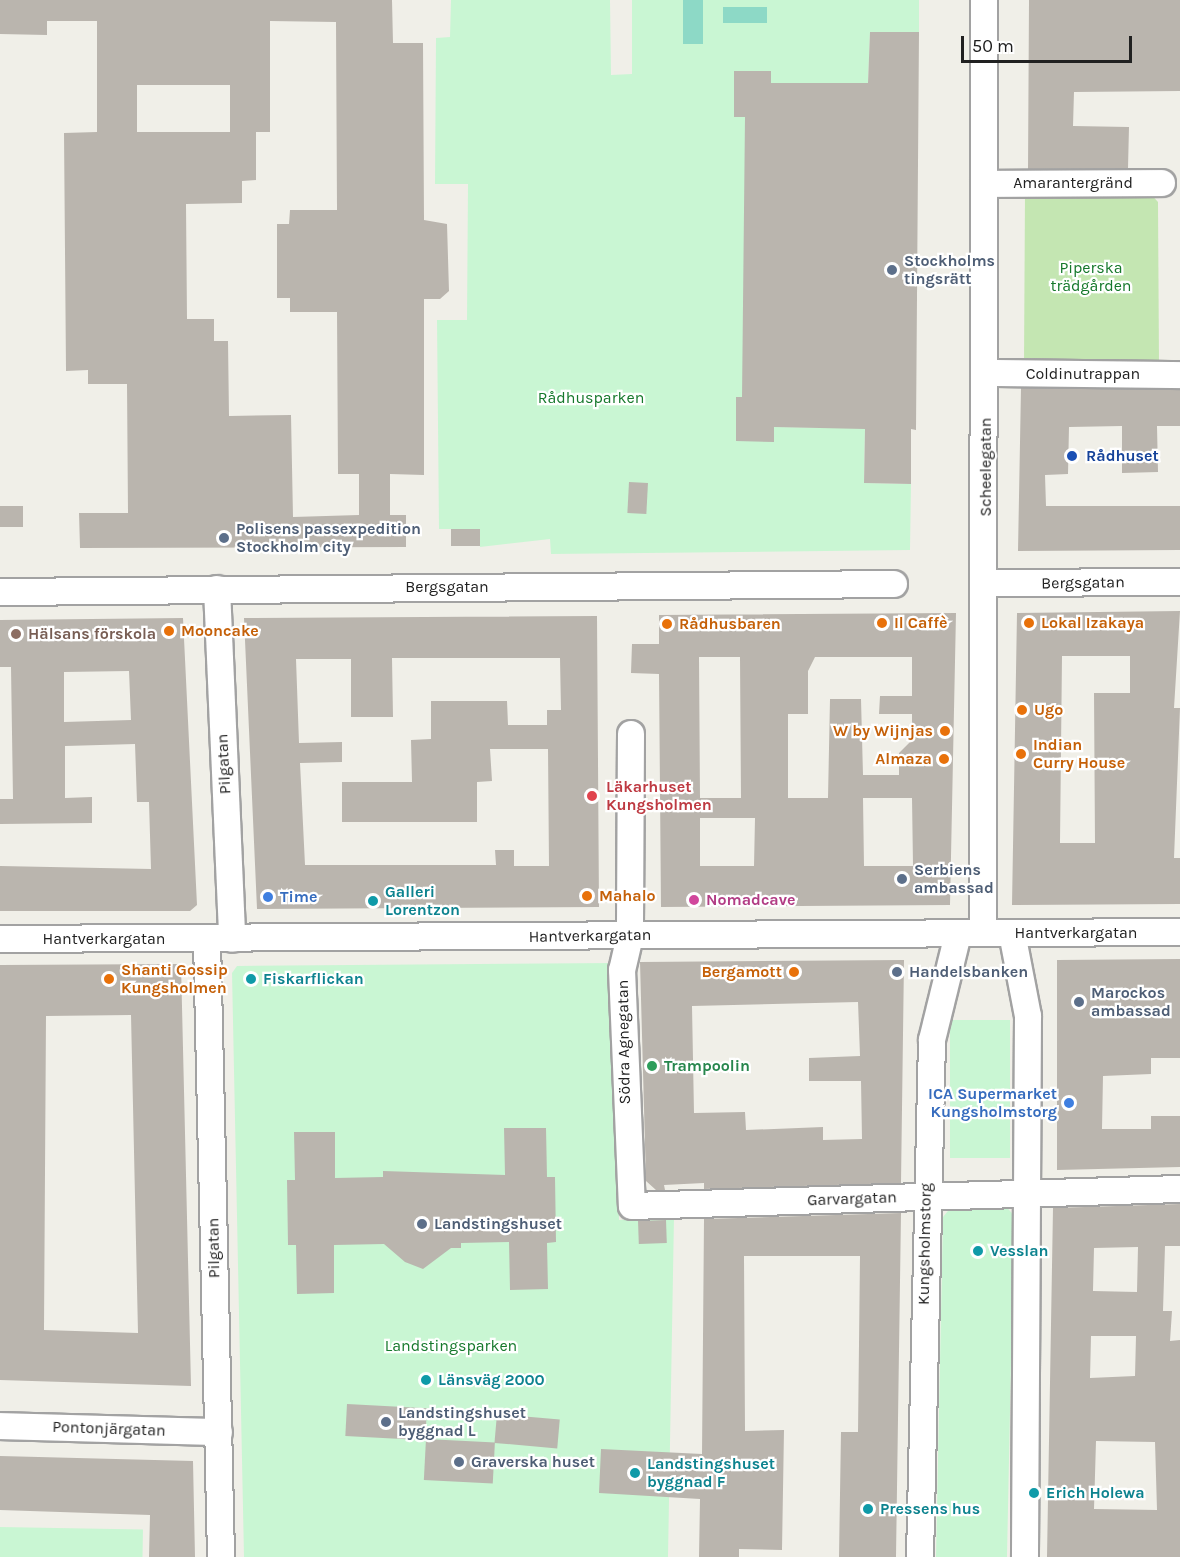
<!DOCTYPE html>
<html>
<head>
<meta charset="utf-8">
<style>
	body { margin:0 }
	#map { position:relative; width:1180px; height:1557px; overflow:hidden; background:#f0efe8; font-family:Karla,sans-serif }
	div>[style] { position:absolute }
	.grass>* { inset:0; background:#c4e6b2 }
	.park>* { inset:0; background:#c9f6d3; transform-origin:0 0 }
	.pitch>* { inset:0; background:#8dd9c6; transform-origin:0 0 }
	.building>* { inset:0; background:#bab5ae; transform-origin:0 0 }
	.roads { filter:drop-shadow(2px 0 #a2a2a2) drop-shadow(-2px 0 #a2a2a2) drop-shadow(0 2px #a2a2a2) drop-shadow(0 -2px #a2a2a2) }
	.minor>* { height:26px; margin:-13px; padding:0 13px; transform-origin:13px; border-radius:13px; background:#fff }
	.dots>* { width:16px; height:16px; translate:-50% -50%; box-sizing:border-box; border:3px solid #fff; border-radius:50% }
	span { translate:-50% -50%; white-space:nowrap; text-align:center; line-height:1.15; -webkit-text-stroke:4.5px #fff; paint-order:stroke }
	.street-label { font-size:16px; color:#212121 }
	.service-label { font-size:16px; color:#4e5e75; font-weight:700 }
	.left { translate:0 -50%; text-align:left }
	.park-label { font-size:16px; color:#15782b }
	.transit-label { font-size:16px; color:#164399; font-weight:700 }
	.food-label { font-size:16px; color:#c56008; font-weight:700 }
	.right { translate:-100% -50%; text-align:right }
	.education-label { font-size:16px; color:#785e54; font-weight:700 }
	.health-label { font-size:16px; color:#be3a42; font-weight:700 }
	.culture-label { font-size:16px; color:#0d838f; font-weight:700 }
	.shop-label { font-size:16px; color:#366cbe; font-weight:700 }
	.hotel-label { font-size:16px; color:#b23c85; font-weight:700 }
	.leisure-label { font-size:16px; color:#27864d; font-weight:700 }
	.scale { position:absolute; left:961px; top:36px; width:171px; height:27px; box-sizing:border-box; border:3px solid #212121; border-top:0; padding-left:8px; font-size:18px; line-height:21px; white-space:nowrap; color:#212121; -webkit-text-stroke:4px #fff; paint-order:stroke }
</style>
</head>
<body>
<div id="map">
	<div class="grass">
		<i style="clip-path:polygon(1148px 191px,1158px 202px,1159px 363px,1024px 363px,1025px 192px)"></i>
	</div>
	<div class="park">
		<i style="clip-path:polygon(451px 0,610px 0,611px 75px,632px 74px,632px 0,919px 0,919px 32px,870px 32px,868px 83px,771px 83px,771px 71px,734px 71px,734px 117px,745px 117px,774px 427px,865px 428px,864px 483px,911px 484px,910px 550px,551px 554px,550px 539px,480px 547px,480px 529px,439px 529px,437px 320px,467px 320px,468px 184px,435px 184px,436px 38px,450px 37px)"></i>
		<i style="clip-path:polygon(617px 963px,619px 1220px,674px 1217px,668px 1557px,244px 1557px,232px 973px,237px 966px)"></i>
		<i style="left:1010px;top:1020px;width:138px;height:60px;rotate:90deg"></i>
		<i style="clip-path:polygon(952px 1206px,1006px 1206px,1014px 1216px,1007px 1557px,936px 1557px,943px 1217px)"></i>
		<i style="left:0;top:1527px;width:143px;height:30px;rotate:1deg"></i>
	</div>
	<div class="pitch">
		<i style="left:683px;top:0;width:20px;height:44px"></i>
		<i style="left:723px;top:7px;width:44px;height:16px"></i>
	</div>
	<div class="building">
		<i style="clip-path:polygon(evenodd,0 0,392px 0,393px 43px,423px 43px,424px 220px,447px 224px,449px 291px,440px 299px,424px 299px,424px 475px,390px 474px,390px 515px,406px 515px,406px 547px,80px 548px,79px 513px,128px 513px,127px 384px,88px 384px,88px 370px,66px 371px,64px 133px,97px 132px,97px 21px,47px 21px,47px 35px,0 34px,0 0,270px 21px,336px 22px,337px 210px,290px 210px,289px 224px,277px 224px,277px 298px,290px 298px,290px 312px,337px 312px,338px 474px,359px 474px,359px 515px,293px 517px,291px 415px,229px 416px,228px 341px,214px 341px,214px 319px,187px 319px,186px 204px,242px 203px,242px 181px,256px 180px,256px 132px,270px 132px,270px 21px,0 0,137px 85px,230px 85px,230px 132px,137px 132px,137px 85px)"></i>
		<i style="clip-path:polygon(1029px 0,1180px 0,1180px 91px,1074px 92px,1073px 126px,1129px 127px,1128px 168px,1028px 169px)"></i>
		<i style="clip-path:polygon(870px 32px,919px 32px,916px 430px,911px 429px,911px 484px,864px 483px,865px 429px,774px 427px,774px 442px,736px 441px,736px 397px,742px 397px,745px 117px,734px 117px,734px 71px,771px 71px,771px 83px,868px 83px)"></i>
		<i style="clip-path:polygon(1021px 388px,1180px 390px,1180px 426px,1157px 426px,1158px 472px,1122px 473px,1122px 426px,1069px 427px,1068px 474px,1045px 475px,1046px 506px,1180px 506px,1180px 550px,1018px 551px)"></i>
		<i style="left:629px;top:482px;width:19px;height:31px;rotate:3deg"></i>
		<i style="left:0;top:506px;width:23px;height:21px"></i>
		<i style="left:480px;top:529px;width:17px;height:29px;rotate:90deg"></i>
		<i style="clip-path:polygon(evenodd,1180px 611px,1174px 708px,1180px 708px,1174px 858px,1180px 858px,1180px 904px,1012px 905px,1017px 613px,1180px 611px,1062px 656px,1130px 656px,1130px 693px,1094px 693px,1095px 843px,1060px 843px,1062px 656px)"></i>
		<i style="clip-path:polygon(evenodd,956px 613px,950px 905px,661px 907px,659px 674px,631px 673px,632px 644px,659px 644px,659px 615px,956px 613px,699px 657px,740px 657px,741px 798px,700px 798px,699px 657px,956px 613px,815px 657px,912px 657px,912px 696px,880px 696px,879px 714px,912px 714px,912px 740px,899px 753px,899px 775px,863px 775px,861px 699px,830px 699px,828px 798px,788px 798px,788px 714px,808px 714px,808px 671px,815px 657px,956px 613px,863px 798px,912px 798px,913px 866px,864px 866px,863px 798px,956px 613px,700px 818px,755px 818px,754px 866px,700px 866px,700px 818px)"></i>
		<i style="clip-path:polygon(evenodd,597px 616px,599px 907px,257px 909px,244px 618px,597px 616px,392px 658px,560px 658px,561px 710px,547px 710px,547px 725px,508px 725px,507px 701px,431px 701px,431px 739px,411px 740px,412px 782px,342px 782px,342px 822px,477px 822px,477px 782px,492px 781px,490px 749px,548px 749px,549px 866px,514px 866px,514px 850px,495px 850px,496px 865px,305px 865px,300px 763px,342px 762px,342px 742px,299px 743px,296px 659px,351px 659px,351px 717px,393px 717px,392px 658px)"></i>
		<i style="clip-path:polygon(evenodd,183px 618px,197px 905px,190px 911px,0 911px,0 866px,151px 869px,149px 802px,137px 802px,135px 744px,65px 746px,65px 798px,92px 797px,92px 823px,0 824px,0 799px,13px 799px,11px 667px,0 667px,0 620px,183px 618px,129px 671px,131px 720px,64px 722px,64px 672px,129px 671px)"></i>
		<i style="clip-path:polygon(1180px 959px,1180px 1058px,1151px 1058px,1151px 1074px,1103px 1076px,1102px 1129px,1151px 1129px,1151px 1116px,1180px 1116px,1180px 1167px,1057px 1170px,1057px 960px)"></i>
		<i style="clip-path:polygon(evenodd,904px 960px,901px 1183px,704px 1189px,704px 1183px,664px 1185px,665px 1190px,656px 1190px,646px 1181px,640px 962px,904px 960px,858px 1002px,860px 1056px,809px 1058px,809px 1081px,861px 1081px,862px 1139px,823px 1140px,823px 1127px,746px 1130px,745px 1112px,694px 1113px,692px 1006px,858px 1002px)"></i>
		<i style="clip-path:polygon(evenodd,181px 964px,191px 1386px,0 1380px,0 965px,181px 964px,131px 1015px,138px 1333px,44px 1330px,46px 1016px,131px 1015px)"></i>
		<i style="clip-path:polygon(504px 1128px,546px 1128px,547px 1177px,555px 1177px,556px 1242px,547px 1243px,548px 1289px,510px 1290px,509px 1242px,461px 1243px,461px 1248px,451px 1248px,423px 1269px,405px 1262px,384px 1244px,334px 1245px,334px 1293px,297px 1294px,296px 1245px,288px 1245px,287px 1180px,295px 1180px,294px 1132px,335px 1132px,335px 1178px,383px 1177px,383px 1171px,505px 1175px)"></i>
		<i style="clip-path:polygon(evenodd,1180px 1204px,1180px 1246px,1165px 1246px,1163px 1311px,1172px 1311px,1170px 1341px,1180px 1340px,1180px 1557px,1047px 1557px,1053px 1208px,1180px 1204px,1138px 1247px,1137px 1292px,1093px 1291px,1094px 1248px,1138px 1247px,1180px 1204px,1091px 1336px,1136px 1336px,1135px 1376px,1090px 1378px,1091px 1336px,1180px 1204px,1096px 1441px,1155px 1442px,1157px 1510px,1094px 1509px,1096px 1441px)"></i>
		<i style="clip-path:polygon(901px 1213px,896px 1557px,839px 1557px,841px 1432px,858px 1432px,860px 1256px,744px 1256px,745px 1431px,784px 1430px,782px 1550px,739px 1549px,739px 1557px,699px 1557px,700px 1499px,599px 1493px,601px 1449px,702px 1454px,704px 1219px)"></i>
		<i style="left:666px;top:1220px;width:23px;height:28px;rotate:88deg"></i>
		<i style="left:347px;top:1404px;width:80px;height:32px;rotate:3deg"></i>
		<i style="left:497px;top:1414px;width:63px;height:29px;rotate:5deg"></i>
		<i style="left:426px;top:1439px;width:69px;height:41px;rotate:3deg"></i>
		<i style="clip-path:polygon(0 1456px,193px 1461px,195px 1557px,149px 1557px,150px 1515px,0 1510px)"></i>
	</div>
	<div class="roads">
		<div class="minor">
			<i style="left:984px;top:184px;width:178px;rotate:-0.3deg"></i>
			<i style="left:987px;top:373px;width:193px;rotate:0.6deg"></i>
			<i style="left:987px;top:583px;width:193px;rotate:-0.3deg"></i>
			<i style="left:217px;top:589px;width:350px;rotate:87.5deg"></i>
			<i style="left:0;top:592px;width:894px;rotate:-0.51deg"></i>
			<i style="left:631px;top:734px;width:202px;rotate:90.3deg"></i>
			<i style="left:630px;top:936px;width:35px;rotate:103deg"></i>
			<i style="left:622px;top:970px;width:236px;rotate:87.6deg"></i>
			<i style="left:632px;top:1206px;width:548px;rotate:-1.78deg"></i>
			<i style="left:983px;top:933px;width:933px;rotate:-89.94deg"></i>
			<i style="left:1012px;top:933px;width:85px;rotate:79.1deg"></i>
			<i style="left:1028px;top:1016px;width:541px;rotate:90.32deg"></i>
			<i style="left:0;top:939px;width:1180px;rotate:-0.34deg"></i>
			<i style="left:207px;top:939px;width:618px;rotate:88.7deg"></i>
			<i style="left:0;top:1426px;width:219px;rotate:1.6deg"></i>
			<i style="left:920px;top:1557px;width:517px;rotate:-88.67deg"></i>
			<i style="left:932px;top:1040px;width:109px;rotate:-76.2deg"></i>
		</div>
	</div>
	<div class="dots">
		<i style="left:892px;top:270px;background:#5c6f8a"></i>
		<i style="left:1072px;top:456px;background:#1a4fb4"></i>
		<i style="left:224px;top:538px;background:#5c6f8a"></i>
		<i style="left:882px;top:623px;background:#e8710a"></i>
		<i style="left:1029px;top:623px;background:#e8710a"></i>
		<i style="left:667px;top:624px;background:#e8710a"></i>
		<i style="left:169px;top:631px;background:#e8710a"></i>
		<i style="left:16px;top:634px;background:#8d6e63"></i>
		<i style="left:1022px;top:710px;background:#e8710a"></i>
		<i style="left:945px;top:731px;background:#e8710a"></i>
		<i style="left:1021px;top:754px;background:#e8710a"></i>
		<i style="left:944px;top:759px;background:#e8710a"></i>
		<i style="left:592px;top:796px;background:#e0444e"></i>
		<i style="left:902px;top:879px;background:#5c6f8a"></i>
		<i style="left:587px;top:896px;background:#e8710a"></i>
		<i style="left:268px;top:897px;background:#3f7fe0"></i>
		<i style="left:694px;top:900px;background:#d1479c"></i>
		<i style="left:373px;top:901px;background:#0f9aa8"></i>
		<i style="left:794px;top:972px;background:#e8710a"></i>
		<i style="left:897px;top:972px;background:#5c6f8a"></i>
		<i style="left:109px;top:979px;background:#e8710a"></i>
		<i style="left:251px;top:979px;background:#0f9aa8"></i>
		<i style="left:1079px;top:1002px;background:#5c6f8a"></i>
		<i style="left:652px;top:1066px;background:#2e9e5b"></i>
		<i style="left:1069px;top:1103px;background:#3f7fe0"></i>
		<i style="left:422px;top:1224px;background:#5c6f8a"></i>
		<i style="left:978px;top:1251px;background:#0f9aa8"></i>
		<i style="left:426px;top:1380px;background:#0f9aa8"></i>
		<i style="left:386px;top:1422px;background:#5c6f8a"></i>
		<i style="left:459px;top:1462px;background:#5c6f8a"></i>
		<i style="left:635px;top:1473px;background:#0f9aa8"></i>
		<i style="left:1034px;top:1493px;background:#0f9aa8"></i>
		<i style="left:868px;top:1509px;background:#0f9aa8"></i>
	</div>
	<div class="street-label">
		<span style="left:1073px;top:183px">Amarantergränd</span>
		<span style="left:1083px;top:374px">Coldinutrappan</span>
		<span style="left:986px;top:467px;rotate:-90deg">Scheelegatan</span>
		<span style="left:1083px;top:583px;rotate:-1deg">Bergsgatan</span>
		<span style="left:447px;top:587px">Bergsgatan</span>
		<span style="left:224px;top:764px;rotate:-93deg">Pilgatan</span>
		<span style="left:1076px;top:933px">Hantverkargatan</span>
		<span style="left:590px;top:936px;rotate:-1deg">Hantverkargatan</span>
		<span style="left:104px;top:939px">Hantverkargatan</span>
		<span style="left:624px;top:1042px;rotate:-91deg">Södra Agnegatan</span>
		<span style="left:852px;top:1199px;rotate:-2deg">Garvargatan</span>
		<span style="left:925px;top:1244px;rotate:-89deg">Kungsholmstorg</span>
		<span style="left:214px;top:1248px;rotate:-91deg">Pilgatan</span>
		<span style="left:109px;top:1429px;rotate:2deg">Pontonjärgatan</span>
	</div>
	<div class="service-label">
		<span class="left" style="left:904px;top:270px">Stockholms<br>tingsrätt</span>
		<span class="left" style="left:236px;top:538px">Polisens passexpedition<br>Stockholm city</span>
		<span class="left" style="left:914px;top:879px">Serbiens<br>ambassad</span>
		<span class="left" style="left:909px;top:972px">Handelsbanken</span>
		<span class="left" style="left:1091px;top:1002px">Marockos<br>ambassad</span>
		<span class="left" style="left:434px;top:1224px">Landstingshuset</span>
		<span class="left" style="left:398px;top:1422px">Landstingshuset<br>byggnad L</span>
		<span class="left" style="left:471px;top:1462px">Graverska huset</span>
	</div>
	<div class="park-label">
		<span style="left:1091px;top:277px">Piperska<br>trädgården</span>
		<span style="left:591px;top:398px">Rådhusparken</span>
		<span style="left:451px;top:1346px">Landstingsparken</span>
	</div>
	<div class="transit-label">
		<span class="left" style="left:1086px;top:456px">Rådhuset</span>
	</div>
	<div class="food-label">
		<span class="left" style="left:894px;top:623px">Il Caffè</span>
		<span class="left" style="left:1041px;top:623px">Lokal Izakaya</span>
		<span class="left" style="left:679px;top:624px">Rådhusbaren</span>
		<span class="left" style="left:181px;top:631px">Mooncake</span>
		<span class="left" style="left:1034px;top:710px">Ugo</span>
		<span class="right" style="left:933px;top:731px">W by Wijnjas</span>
		<span class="left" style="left:1033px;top:754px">Indian<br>Curry House</span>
		<span class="right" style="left:932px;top:759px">Almaza</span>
		<span class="left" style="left:599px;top:896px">Mahalo</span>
		<span class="left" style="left:121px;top:979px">Shanti Gossip<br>Kungsholmen</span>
		<span class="right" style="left:782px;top:972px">Bergamott</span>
	</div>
	<div class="education-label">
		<span class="left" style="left:28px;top:634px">Hälsans förskola</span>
	</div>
	<div class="health-label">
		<span class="left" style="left:606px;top:796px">Läkarhuset<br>Kungsholmen</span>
	</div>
	<div class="culture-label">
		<span class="left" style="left:385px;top:901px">Galleri<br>Lorentzon</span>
		<span class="left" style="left:263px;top:979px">Fiskarflickan</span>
		<span class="left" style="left:990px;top:1251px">Vesslan</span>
		<span class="left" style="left:438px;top:1380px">Länsväg 2000</span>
		<span class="left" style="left:647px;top:1473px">Landstingshuset<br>byggnad F</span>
		<span class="left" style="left:1046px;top:1493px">Erich Holewa</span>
		<span class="left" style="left:880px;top:1509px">Pressens hus</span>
	</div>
	<div class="shop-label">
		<span class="left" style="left:280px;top:897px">Time</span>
		<span class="right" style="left:1057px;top:1103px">ICA Supermarket<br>Kungsholmstorg</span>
	</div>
	<div class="hotel-label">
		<span class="left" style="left:706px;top:900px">Nomadcave</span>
	</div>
	<div class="leisure-label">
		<span class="left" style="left:664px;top:1066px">Trampoolin</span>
	</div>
	<div class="scale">50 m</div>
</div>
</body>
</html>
